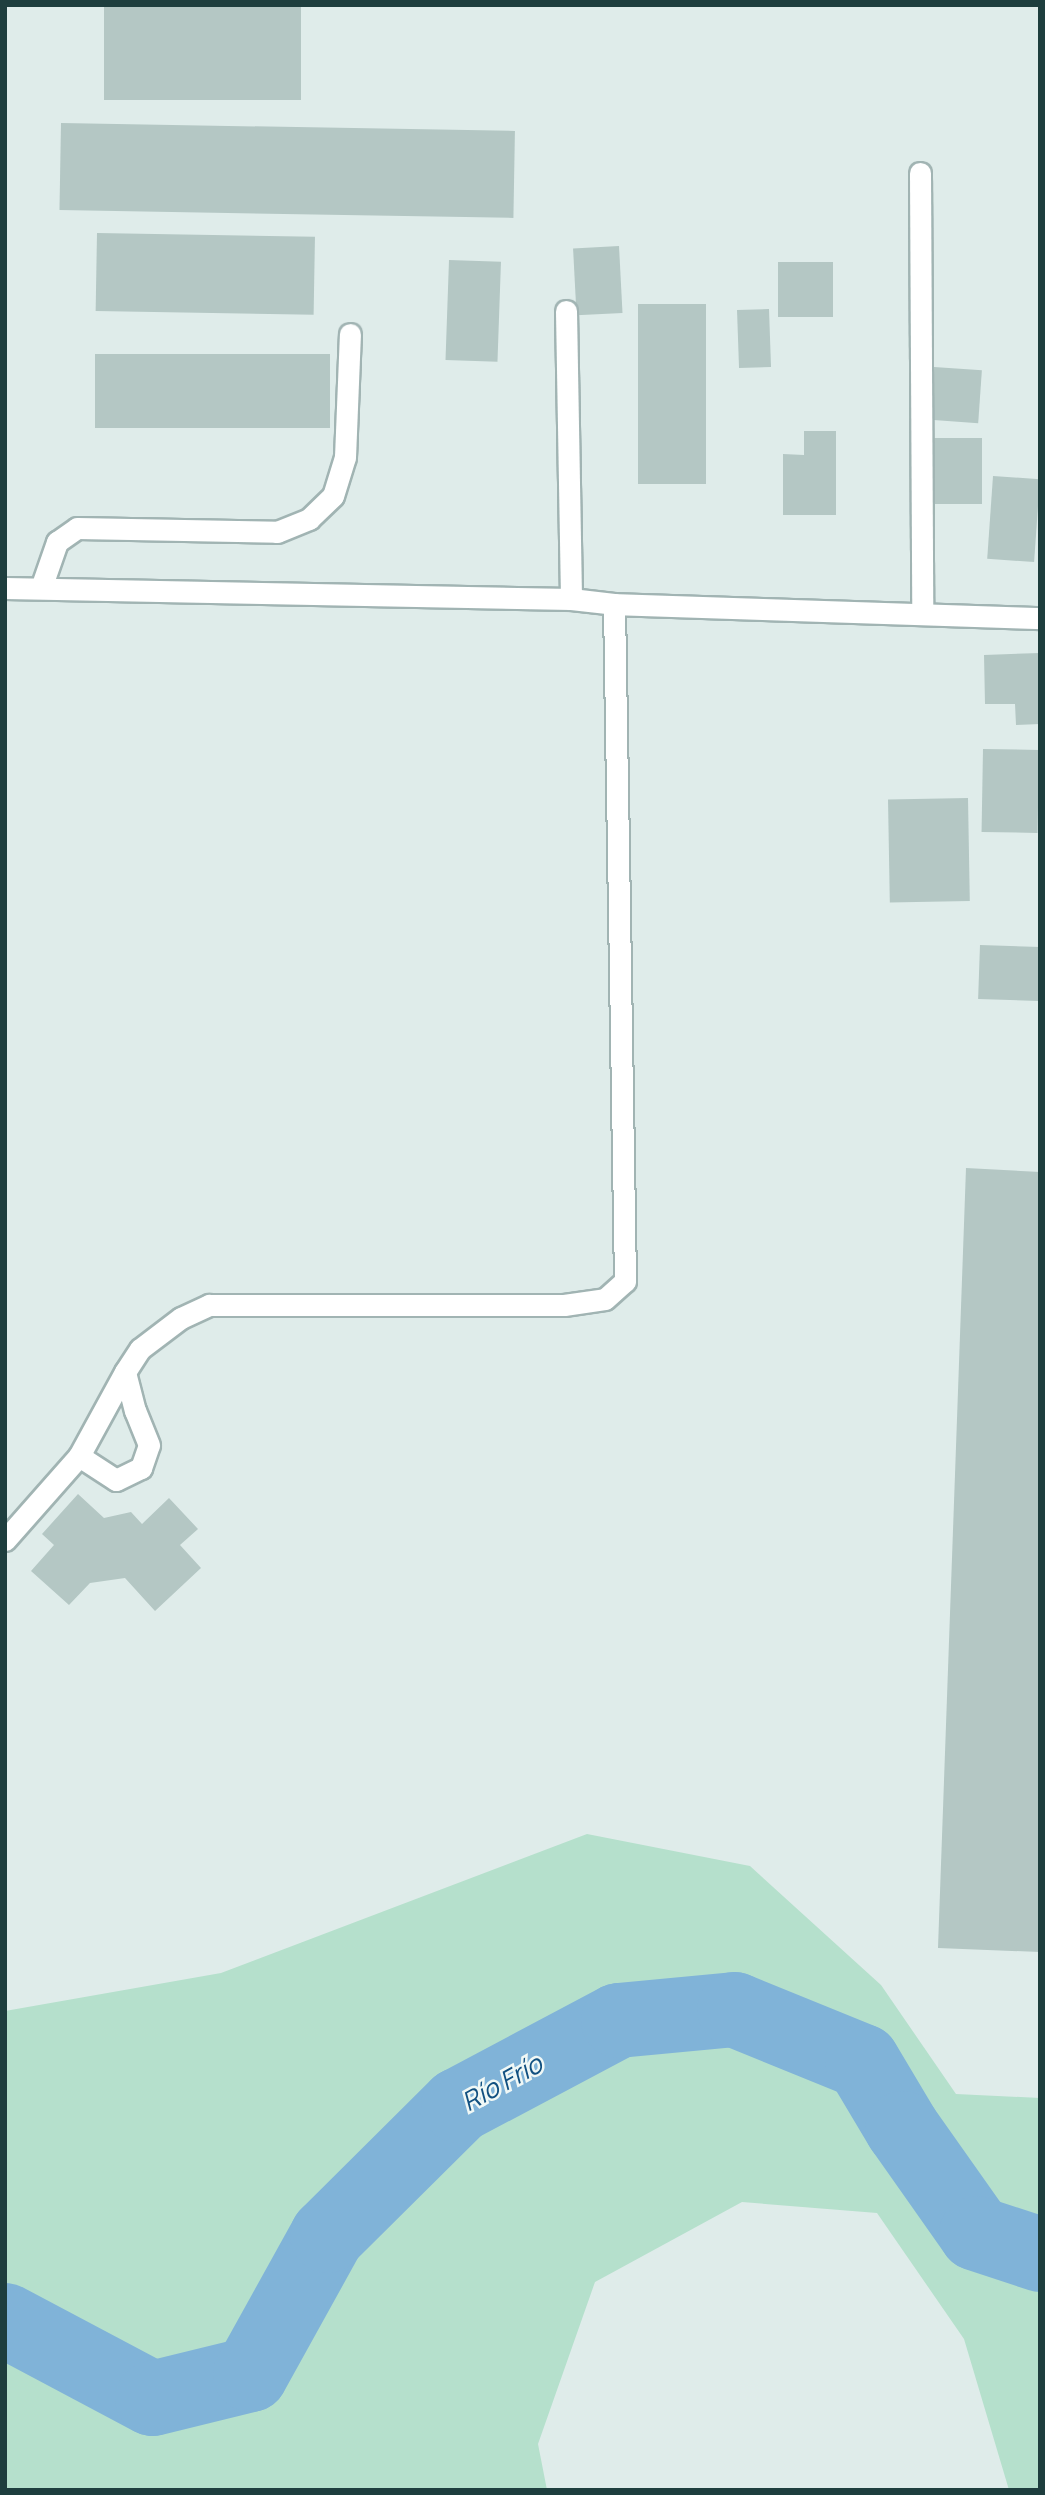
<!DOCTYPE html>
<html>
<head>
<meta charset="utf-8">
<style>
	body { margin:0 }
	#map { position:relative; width:1045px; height:2495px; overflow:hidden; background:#dfecea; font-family:Manrope,sans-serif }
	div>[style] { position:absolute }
	.green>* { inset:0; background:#b5e0cc }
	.river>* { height:75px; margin:-37.5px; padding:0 37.5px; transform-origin:37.5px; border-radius:37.5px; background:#80b3d8 }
	.building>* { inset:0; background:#b4c7c4; transform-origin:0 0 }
	.roads { filter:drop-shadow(2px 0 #a1b4b3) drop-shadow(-2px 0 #a1b4b3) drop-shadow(0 2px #a1b4b3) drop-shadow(0 -2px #a1b4b3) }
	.service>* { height:21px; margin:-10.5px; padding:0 10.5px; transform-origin:10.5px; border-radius:10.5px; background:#fff }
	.minor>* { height:21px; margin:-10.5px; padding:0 10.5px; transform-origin:10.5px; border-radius:10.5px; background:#fff }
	span { translate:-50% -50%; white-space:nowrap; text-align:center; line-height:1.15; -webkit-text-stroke:5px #f0f8f6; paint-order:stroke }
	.water-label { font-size:26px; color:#115080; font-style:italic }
	.frame { position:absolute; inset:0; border:7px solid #1e3e3e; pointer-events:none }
</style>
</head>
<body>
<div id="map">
	<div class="green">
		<i style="clip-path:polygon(587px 1834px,750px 1866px,881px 1985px,956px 2094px,1040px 2098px,1040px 2490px,1009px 2490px,964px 2339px,877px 2213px,742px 2202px,595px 2282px,538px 2444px,547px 2490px,5px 2490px,5px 2011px,221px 1973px)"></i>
	</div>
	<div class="river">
		<i style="left:5px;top:2320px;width:166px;rotate:28deg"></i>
		<i style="left:152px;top:2398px;width:101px;rotate:-13.8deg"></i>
		<i style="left:250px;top:2374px;width:159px;rotate:-61deg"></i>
		<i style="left:327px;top:2235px;width:185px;rotate:-44.8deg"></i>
		<i style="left:458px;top:2105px;width:181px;rotate:-28deg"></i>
		<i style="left:618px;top:2020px;width:117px;rotate:-5.4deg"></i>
		<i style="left:734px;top:2009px;width:138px;rotate:22.1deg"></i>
		<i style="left:862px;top:2061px;width:78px;rotate:59.2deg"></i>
		<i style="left:902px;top:2128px;width:128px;rotate:54.8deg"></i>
		<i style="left:976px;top:2233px;width:67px;rotate:18.2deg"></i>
	</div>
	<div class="building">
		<i style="left:104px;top:5px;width:197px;height:95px"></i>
		<i style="left:61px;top:123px;width:454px;height:87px;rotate:1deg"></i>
		<i style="left:97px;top:233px;width:218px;height:78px;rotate:1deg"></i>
		<i style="left:619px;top:246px;width:67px;height:46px;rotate:87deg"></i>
		<i style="left:449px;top:260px;width:52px;height:100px;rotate:2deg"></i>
		<i style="left:778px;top:262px;width:55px;height:55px"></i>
		<i style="left:638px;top:304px;width:68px;height:180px"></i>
		<i style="left:769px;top:309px;width:58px;height:32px;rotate:88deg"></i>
		<i style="left:95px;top:354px;width:235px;height:74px"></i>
		<i style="left:934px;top:367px;width:48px;height:53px;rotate:4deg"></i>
		<i style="clip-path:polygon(804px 431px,836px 431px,836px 515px,783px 515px,783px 454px,804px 455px)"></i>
		<i style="left:931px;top:438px;width:51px;height:66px"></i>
		<i style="left:993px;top:476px;width:47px;height:83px;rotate:4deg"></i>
		<i style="clip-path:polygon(1040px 653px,1040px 724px,1016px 725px,1015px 704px,985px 704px,984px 655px)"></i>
		<i style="left:983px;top:749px;width:56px;height:83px;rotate:1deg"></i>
		<i style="left:968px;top:798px;width:103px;height:80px;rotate:89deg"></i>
		<i style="left:980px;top:945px;width:60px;height:54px;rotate:2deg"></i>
		<i style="clip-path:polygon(966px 1168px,1040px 1172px,1040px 1952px,938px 1948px)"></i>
		<i style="clip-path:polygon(78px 1494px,104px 1518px,131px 1512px,142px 1524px,169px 1498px,198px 1529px,180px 1545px,201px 1568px,155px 1611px,125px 1578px,90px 1583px,69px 1605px,31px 1571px,54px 1545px,42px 1534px)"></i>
	</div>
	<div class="roads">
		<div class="service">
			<i style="left:41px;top:588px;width:49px;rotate:-70.8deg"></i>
			<i style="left:57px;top:542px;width:24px;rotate:-35deg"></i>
			<i style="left:77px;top:528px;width:200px;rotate:1.1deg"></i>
			<i style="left:277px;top:532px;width:35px;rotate:-22deg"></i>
			<i style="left:309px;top:519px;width:33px;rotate:-44deg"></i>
			<i style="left:333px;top:496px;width:41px;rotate:-72.9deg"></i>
			<i style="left:345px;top:457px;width:123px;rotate:-87.7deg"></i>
		</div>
		<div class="minor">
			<i style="left:920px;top:173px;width:441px;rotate:89.7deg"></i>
			<i style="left:566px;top:311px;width:288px;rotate:89deg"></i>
			<i style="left:5px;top:588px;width:566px;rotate:1.11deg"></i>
			<i style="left:571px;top:599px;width:43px;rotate:6.6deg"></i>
			<i style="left:614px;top:604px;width:426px;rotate:1.9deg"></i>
			<i style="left:79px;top:1456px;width:96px;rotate:-61.3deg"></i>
			<i style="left:5px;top:1540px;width:112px;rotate:-48.6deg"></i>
			<i style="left:79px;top:1456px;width:44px;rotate:33deg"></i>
			<i style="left:116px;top:1480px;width:28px;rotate:-26deg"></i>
			<i style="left:141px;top:1468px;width:24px;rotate:-71deg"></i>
			<i style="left:149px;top:1445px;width:37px;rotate:-112deg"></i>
			<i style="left:135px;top:1411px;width:40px;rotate:-104.4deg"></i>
			<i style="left:125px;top:1372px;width:27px;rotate:-57deg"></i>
			<i style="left:140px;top:1349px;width:51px;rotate:-37.1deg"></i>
			<i style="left:181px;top:1318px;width:31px;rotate:-25deg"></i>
			<i style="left:209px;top:1305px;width:355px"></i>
			<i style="left:564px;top:1305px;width:41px;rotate:-8.3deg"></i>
			<i style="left:605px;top:1299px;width:27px;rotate:-42deg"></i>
			<i style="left:625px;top:1281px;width:677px;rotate:-90.93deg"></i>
		</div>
	</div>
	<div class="water-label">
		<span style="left:502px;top:2083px;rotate:-29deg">Río Frío</span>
	</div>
	<div class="frame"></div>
</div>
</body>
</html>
